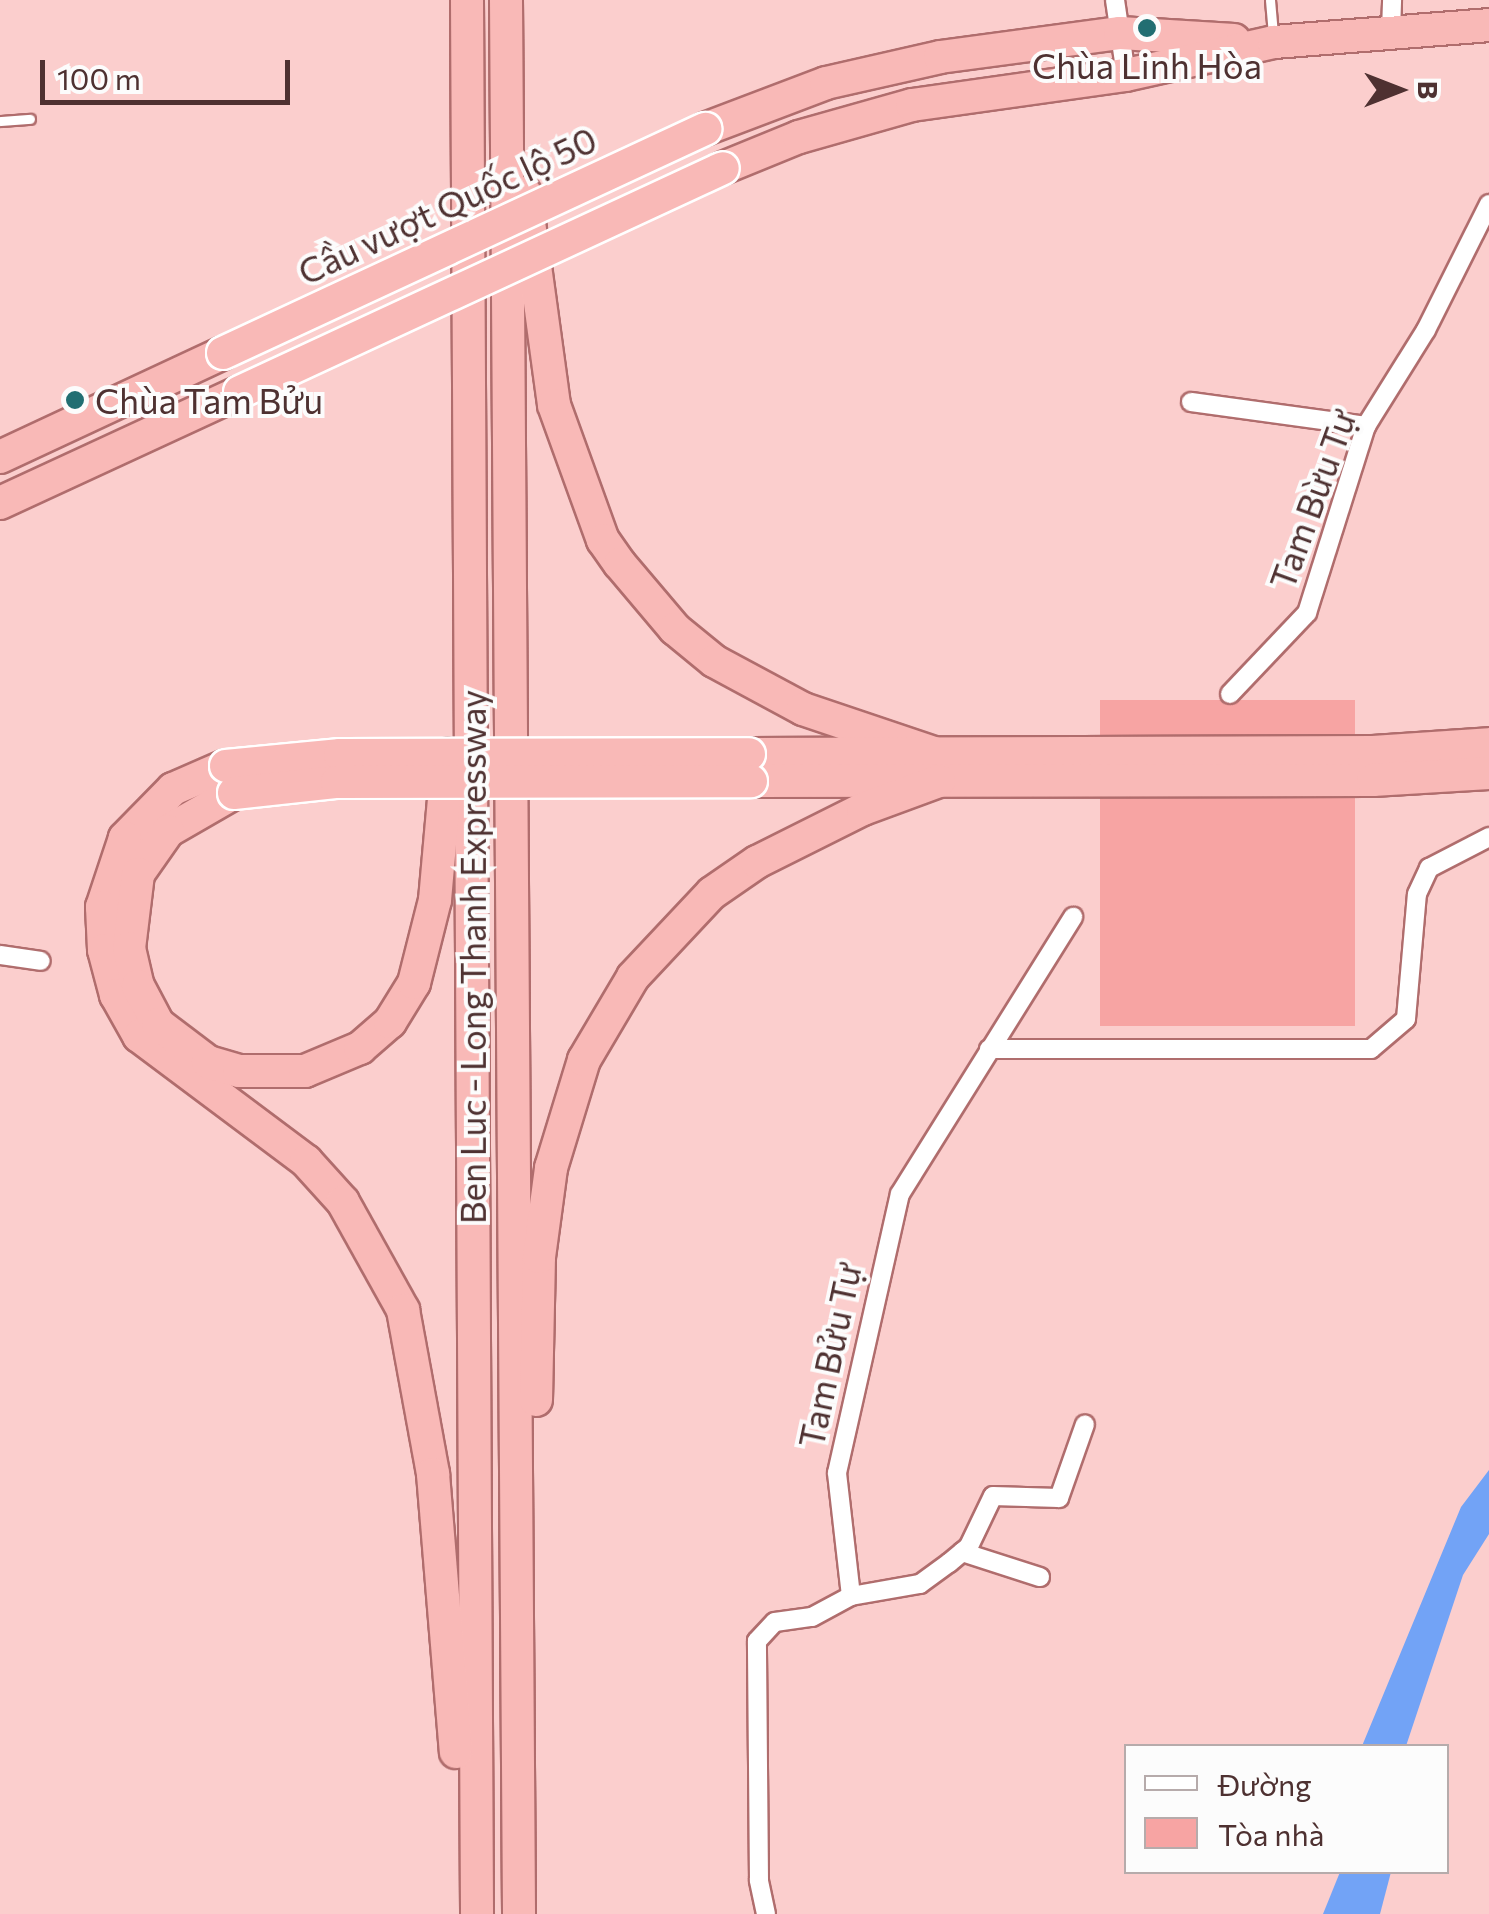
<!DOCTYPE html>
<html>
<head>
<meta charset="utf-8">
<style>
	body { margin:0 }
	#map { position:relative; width:1489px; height:1914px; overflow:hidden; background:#fbcecd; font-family:Commissioner,sans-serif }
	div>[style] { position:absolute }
	.water>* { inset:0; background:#72a3f6 }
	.building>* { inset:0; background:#f7a4a3; transform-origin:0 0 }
	.roads { filter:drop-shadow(2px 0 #b06d6d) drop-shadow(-2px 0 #b06d6d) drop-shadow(0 2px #b06d6d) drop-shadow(0 -2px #b06d6d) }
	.lane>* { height:9px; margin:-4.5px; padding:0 4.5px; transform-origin:4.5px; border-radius:4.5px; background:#fff }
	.street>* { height:18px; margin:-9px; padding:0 9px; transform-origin:9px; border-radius:9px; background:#fff }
	.highway>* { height:32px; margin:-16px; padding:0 16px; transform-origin:16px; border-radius:16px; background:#f9b9b7 }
	.bridges { filter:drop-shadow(2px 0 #fff) drop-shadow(-2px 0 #fff) drop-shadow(0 2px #fff) drop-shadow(0 -2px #fff) }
	.highway-bridge>* { height:32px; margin:-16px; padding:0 16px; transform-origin:16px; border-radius:16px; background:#f9b9b7 }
	.dots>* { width:28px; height:28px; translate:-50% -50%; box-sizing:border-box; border:5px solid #fcfcfc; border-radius:50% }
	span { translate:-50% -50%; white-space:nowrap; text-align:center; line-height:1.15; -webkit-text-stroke:8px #fcfcfc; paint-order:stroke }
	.poi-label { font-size:35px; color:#4e3131 }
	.left { translate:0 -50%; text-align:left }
	.street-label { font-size:35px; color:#4e3131 }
	.legend { position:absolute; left:1124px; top:1744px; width:325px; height:130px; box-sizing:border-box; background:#fcfcfc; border:2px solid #b6abab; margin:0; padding:12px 18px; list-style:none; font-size:30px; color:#4e3131 }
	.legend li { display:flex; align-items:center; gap:20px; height:50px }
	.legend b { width:50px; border:2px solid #b6abab }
	.north { position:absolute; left:1349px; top:40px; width:100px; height:100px; -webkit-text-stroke:8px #fcfcfc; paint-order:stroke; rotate:90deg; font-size:28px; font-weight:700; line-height:40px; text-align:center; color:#4e3131 }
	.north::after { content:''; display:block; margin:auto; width:35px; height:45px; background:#4e3131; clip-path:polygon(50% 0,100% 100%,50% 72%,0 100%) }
	.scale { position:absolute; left:40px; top:60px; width:250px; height:45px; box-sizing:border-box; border:5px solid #4e3131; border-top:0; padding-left:12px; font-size:30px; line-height:35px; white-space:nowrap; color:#4e3131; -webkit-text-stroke:8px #fcfcfc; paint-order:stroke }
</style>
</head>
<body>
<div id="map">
	<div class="water">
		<i style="clip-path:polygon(1489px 1470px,1489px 1534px,1463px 1575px,1406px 1746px,1362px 1746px,1461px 1507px)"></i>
		<i style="clip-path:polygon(1340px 1872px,1391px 1872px,1380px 1914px,1323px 1914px)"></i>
	</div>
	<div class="building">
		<i style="left:1100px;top:700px;width:255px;height:326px"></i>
	</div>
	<div class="roads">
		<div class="lane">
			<i style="left:1270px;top:0;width:37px;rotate:85deg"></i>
			<i style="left:0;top:121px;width:30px;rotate:-4deg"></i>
		</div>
		<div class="street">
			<i style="left:1115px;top:0;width:76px;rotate:81.7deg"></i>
			<i style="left:1391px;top:31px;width:31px;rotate:-88deg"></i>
			<i style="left:1191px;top:402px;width:177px;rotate:7.8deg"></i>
			<i style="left:1230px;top:694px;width:112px;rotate:-46.5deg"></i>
			<i style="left:1307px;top:613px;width:196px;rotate:-72.5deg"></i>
			<i style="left:1366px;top:426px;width:113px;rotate:-58deg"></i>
			<i style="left:1426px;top:330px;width:141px;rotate:-63.4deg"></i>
			<i style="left:0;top:955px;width:41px;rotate:8.3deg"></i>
			<i style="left:989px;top:1049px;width:382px"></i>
			<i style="left:1371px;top:1049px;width:46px;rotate:-40.6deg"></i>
			<i style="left:1406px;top:1019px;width:125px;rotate:-85deg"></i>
			<i style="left:1417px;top:894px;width:29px;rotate:-65deg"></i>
			<i style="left:1429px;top:868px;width:68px;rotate:-27.3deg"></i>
			<i style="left:962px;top:1552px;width:82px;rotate:17.8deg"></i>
			<i style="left:851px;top:1596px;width:70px;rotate:-9.9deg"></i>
			<i style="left:920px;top:1584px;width:36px;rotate:-36deg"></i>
			<i style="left:949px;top:1563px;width:26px;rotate:-40deg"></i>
			<i style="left:969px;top:1546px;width:55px;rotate:-64.4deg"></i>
			<i style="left:993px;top:1496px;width:66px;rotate:1.7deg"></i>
			<i style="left:1059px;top:1498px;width:78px;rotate:-70.6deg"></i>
			<i style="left:766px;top:1914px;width:35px;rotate:-102deg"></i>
			<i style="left:759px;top:1880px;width:239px;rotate:-90.5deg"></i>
			<i style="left:757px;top:1641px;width:26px;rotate:-47deg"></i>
			<i style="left:775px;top:1622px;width:37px;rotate:-8deg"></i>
			<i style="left:812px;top:1617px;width:44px;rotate:-28.3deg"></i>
			<i style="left:851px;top:1596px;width:124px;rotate:-96.5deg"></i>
			<i style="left:837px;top:1473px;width:286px;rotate:-77.3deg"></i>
			<i style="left:900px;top:1194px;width:327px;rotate:-58deg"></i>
		</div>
		<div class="highway">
			<i style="left:467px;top:0;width:1914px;rotate:89.7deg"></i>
			<i style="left:506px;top:0;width:1914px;rotate:89.61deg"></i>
			<i style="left:705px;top:129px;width:129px;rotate:-20.8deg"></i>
			<i style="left:826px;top:83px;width:117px;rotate:-12.8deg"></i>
			<i style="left:940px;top:57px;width:182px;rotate:-7.6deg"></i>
			<i style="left:1120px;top:33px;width:114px;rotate:3.5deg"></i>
			<i style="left:723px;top:168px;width:82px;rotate:-22.2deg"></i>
			<i style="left:799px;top:137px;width:117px;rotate:-15.8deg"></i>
			<i style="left:912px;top:105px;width:216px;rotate:-8deg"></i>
			<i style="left:1126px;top:75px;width:152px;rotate:-12.6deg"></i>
			<i style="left:1274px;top:42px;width:216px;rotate:-4.5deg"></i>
			<i style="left:525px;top:193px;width:214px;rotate:82.2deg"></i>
			<i style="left:554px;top:405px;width:144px;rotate:70.1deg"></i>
			<i style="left:603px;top:540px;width:29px;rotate:55deg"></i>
			<i style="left:620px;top:564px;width:85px;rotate:49.8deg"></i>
			<i style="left:675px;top:629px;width:50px;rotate:39.4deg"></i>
			<i style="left:714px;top:661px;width:101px;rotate:28.3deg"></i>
			<i style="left:803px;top:709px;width:141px;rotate:18.6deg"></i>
			<i style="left:0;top:457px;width:246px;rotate:-25deg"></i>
			<i style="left:0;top:503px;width:264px;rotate:-24.8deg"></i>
			<i style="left:749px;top:754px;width:624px;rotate:-0.18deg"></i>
			<i style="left:1373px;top:752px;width:116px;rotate:-3.9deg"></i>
			<i style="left:226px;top:766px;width:58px;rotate:156.5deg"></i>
			<i style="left:173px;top:789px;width:69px;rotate:134.4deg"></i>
			<i style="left:125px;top:838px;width:73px;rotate:108.4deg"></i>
			<i style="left:102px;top:907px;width:43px;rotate:87.3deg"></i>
			<i style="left:104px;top:950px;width:47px;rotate:75.1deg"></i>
			<i style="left:116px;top:995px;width:47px;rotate:60.7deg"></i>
			<i style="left:139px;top:1036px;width:209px;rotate:36.8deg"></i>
			<i style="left:306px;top:1161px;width:55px;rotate:47.9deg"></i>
			<i style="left:343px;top:1202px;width:124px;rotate:60.9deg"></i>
			<i style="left:403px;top:1310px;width:167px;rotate:79.6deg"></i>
			<i style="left:433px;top:1474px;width:279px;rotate:85.3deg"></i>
			<i style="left:751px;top:781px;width:622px;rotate:-0.09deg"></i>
			<i style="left:1373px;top:780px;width:116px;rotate:-3.5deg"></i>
			<i style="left:234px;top:793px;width:76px;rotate:150.1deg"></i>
			<i style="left:168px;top:831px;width:52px;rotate:124.9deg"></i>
			<i style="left:138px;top:874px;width:75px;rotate:96.9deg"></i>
			<i style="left:129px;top:948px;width:39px;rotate:77deg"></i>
			<i style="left:138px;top:986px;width:43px;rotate:62.2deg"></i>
			<i style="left:158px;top:1024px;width:63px;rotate:37.2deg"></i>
			<i style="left:208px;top:1062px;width:32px;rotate:16deg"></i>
			<i style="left:239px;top:1071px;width:66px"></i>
			<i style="left:305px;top:1071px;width:60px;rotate:-22.7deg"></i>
			<i style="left:360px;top:1048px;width:40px;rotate:-41deg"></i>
			<i style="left:390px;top:1022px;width:46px;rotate:-58.4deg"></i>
			<i style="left:414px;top:983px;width:86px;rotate:-75.8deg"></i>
			<i style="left:435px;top:900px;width:146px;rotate:-84.9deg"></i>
			<i style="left:536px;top:1400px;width:143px;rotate:-88.8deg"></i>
			<i style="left:539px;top:1257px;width:90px;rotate:-82.3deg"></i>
			<i style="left:551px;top:1168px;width:113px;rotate:-73deg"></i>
			<i style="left:584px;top:1060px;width:96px;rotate:-59.4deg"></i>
			<i style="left:633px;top:977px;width:115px;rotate:-46.8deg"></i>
			<i style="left:712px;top:893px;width:55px;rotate:-34.6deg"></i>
			<i style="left:757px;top:862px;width:119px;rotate:-26.6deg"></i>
			<i style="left:863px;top:809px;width:81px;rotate:-20.2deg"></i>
		</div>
	</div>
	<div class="bridges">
		<div class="highway-bridge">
			<i style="left:223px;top:353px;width:532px;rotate:-24.93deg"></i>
			<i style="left:240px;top:392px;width:532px;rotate:-24.88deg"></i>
			<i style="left:226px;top:766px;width:115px;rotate:-5.5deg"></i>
			<i style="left:340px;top:755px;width:409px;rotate:-0.1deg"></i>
			<i style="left:234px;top:793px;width:104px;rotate:-6.1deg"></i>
			<i style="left:337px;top:782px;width:414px;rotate:-0.1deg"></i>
		</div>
	</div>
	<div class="dots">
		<i style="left:1147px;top:28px;background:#226e72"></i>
		<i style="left:75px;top:400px;background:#226e72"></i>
	</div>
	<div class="poi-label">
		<span style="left:1147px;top:65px">Chùa Linh Hòa</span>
		<span class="left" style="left:95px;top:400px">Chùa Tam Bửu</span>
	</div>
	<div class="street-label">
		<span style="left:447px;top:205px;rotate:-25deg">Cầu vượt Quốc lộ 50</span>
		<span style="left:1312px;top:499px;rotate:-70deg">Tam Bừu Tự</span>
		<span style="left:472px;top:957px;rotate:-90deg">Ben Luc - Long Thanh Expressway</span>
		<span style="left:829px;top:1355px;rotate:-78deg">Tam Bửu Tự</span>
	</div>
	<ul class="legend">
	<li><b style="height:12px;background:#fff"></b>Đường</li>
	<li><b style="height:28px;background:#f7a4a3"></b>Tòa nhà</li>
	</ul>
	<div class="north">B</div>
	<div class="scale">100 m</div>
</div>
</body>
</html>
